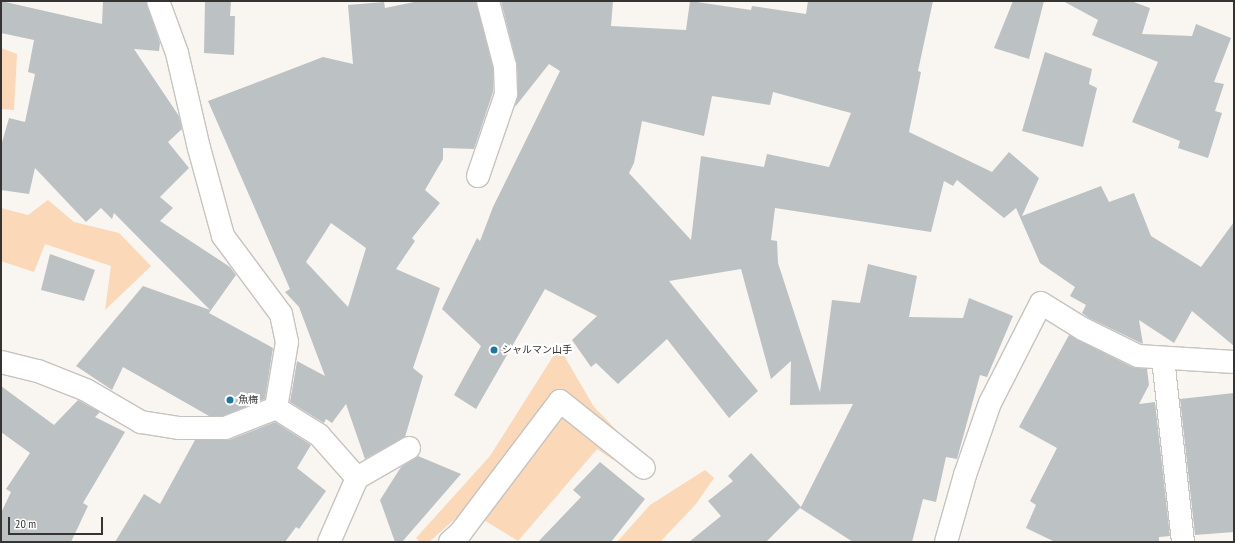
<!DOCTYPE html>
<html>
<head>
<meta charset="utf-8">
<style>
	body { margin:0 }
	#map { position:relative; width:1235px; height:543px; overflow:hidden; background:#f9f5f1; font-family:"PT Sans Narrow","Noto Sans JP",sans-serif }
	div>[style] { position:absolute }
	.green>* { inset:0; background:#fad8b8 }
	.building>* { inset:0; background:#bcc1c4 }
	.roads { filter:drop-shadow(1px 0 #c7c3bf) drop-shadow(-1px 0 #c7c3bf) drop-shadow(0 1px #c7c3bf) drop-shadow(0 -1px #c7c3bf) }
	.minor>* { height:22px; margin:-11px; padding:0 11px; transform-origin:11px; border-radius:11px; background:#fff }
	.dots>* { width:11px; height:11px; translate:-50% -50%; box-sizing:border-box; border:2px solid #fff; border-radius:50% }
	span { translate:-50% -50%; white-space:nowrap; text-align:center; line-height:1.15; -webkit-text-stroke:4px #fff; paint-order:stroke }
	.poi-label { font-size:10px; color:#353432 }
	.left { translate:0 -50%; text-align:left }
	.frame { position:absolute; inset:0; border:2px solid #353432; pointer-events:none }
	.scale { position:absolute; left:8px; top:517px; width:95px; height:18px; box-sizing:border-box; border:2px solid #353432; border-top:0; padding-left:5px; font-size:12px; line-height:14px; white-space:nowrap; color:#353432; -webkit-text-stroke:3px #fff; paint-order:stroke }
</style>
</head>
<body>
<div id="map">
	<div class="green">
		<i style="clip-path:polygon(1px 48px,17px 54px,14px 110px,1px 109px)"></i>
		<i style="clip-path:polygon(48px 200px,74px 222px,119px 233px,151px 266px,105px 310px,111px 266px,45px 244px,34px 272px,1px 261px,1px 208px,28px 215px)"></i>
		<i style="clip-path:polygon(559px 347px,594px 407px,628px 442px,613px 460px,597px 449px,518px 541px,466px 509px,429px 542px,420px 542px,416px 538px,490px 456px)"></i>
		<i style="clip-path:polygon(705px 470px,714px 478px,696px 504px,660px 542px,617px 542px,650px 505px)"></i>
	</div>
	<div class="building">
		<i style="clip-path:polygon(1px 1px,102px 24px,103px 1px,146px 1px,160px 43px,159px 51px,134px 49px,179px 116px,182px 129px,168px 142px,189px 168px,160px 197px,173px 208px,160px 221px,230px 267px,236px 275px,209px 313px,273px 348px,265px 399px,223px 416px,209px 416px,123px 367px,112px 390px,76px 366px,143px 286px,210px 310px,114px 213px,112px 219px,101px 208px,86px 222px,35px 168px,29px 194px,1px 190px,1px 146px,9px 118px,25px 122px,35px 74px,28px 72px,34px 40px,1px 33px)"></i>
		<i style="clip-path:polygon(205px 1px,231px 1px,230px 16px,235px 16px,234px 55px,204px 53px)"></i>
		<i style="clip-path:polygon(evenodd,419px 1px,476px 1px,493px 68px,493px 92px,474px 149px,443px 148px,443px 159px,425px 190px,440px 203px,412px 238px,415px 241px,396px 269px,440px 288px,413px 368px,423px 376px,405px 437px,365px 459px,346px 404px,332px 423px,326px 419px,324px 423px,290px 402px,297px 361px,325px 376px,299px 307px,285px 292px,290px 289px,208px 101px,323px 57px,353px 64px,348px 5px,384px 2px,385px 8px,419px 1px,331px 223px,366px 248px,348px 307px,306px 262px,331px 223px)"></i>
		<i style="clip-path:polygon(evenodd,501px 1px,613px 1px,611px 26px,686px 30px,690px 1px,751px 10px,752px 6px,806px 14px,808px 1px,933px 1px,918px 71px,921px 72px,909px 132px,992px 172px,1009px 152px,1039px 178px,1022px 216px,1101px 186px,1109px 202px,1134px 193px,1151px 236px,1201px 267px,1234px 222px,1234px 346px,1192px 311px,1174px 343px,1139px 320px,1143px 344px,1089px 318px,1082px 313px,1086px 305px,1070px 296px,1075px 287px,1040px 263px,1016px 208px,1004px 218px,957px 180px,953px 186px,944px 181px,931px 232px,775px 208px,771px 240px,777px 241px,778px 263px,820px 392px,832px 300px,860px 303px,868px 264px,917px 276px,909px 317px,963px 318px,969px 298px,1013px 316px,987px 377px,980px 375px,957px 459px,946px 457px,936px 502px,923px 499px,912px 542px,853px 542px,800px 508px,766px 542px,689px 542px,721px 516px,708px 501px,733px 481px,728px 476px,751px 453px,801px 507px,853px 404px,790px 405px,791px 361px,771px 379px,741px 269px,669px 281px,758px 391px,729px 418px,667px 339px,618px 384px,596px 363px,591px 367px,572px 340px,597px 316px,545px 289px,476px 409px,454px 395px,481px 346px,442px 309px,477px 238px,480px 241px,493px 207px,560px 71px,549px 64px,515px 107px,518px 94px,517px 65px,501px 1px,773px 92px,851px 113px,829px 167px,767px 154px,764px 167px,701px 156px,691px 240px,629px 173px,634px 163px,642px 121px,704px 136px,712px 96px,770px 105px,773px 92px)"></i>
		<i style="clip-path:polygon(1013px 1px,1044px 1px,1029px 59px,994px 48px)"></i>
		<i style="clip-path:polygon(1063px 1px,1131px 1px,1150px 8px,1142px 34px,1192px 36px,1196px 24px,1231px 38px,1214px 82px,1224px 84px,1215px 111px,1222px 113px,1208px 158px,1178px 148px,1180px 141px,1132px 122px,1158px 62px,1092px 35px,1098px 20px)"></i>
		<i style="clip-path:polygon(1045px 52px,1092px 69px,1089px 84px,1097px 88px,1083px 147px,1022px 131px)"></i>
		<i style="clip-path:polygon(50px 254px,95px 270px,84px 301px,41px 290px)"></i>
		<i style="clip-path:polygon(1069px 335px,1132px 367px,1147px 369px,1149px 385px,1139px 404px,1155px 402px,1170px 536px,1159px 537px,1159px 542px,1055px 542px,1026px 528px,1036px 505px,1030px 501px,1057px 448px,1019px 427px)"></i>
		<i style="clip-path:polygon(1px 386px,54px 425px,78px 400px,100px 412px,95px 417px,125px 432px,83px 503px,88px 506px,71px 542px,1px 542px,1px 513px,11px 492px,6px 489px,30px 453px,1px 432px)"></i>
		<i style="clip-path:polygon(1234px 393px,1234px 532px,1195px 535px,1180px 399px)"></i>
		<i style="clip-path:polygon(275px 422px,311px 445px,297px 468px,326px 491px,299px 529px,296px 527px,285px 542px,115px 542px,144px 494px,160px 504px,195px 440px,229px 440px)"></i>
		<i style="clip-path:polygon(418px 456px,461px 474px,402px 542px,395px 542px,380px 500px,401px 467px)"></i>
		<i style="clip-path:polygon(600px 462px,645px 499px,611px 542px,538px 542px,581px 497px,573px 490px)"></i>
	</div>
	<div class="roads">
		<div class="minor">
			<i style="left:158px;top:1px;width:55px;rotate:69.9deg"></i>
			<i style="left:177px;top:53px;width:98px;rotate:77deg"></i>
			<i style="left:199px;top:148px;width:91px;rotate:74.7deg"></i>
			<i style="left:223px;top:236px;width:97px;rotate:53.4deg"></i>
			<i style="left:281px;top:314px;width:29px;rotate:78deg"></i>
			<i style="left:287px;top:342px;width:67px;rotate:99.5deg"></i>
			<i style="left:478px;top:176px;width:87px;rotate:-71.1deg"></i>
			<i style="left:506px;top:94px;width:28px;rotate:-92deg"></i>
			<i style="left:505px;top:66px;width:67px;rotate:-104.7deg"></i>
			<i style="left:1163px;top:358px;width:185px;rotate:83.8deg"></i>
			<i style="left:1px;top:362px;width:38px;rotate:14deg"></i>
			<i style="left:38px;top:371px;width:52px;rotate:21.6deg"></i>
			<i style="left:86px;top:390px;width:64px;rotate:30.2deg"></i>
			<i style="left:141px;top:422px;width:39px;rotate:9deg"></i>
			<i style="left:180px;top:428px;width:45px"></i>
			<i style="left:225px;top:428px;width:55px;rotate:-21.4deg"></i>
			<i style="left:276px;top:408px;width:51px;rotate:32.1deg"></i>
			<i style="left:319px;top:435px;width:57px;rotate:48.5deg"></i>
			<i style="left:357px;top:478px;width:70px;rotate:113.6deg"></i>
			<i style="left:357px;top:478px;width:60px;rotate:-30deg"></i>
			<i style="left:450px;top:542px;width:15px;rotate:-42deg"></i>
			<i style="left:461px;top:532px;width:164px;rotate:-52.9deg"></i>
			<i style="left:560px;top:401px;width:107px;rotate:38.6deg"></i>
			<i style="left:946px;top:542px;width:70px;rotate:-74.2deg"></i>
			<i style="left:965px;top:475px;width:76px;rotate:-70.9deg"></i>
			<i style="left:990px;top:403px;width:112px;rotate:-63deg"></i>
			<i style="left:1041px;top:303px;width:49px;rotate:31.8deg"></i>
			<i style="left:1083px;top:329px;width:61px;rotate:26.1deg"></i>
			<i style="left:1138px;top:356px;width:96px;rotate:3.6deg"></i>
		</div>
	</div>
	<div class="dots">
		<i style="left:494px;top:350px;background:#1c77a5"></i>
		<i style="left:230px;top:400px;background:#1c77a5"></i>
	</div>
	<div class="poi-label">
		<span class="left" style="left:502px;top:350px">シャルマン山手</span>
		<span class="left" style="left:238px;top:400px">魚梅</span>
	</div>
	<div class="frame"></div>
	<div class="scale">20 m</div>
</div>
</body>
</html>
